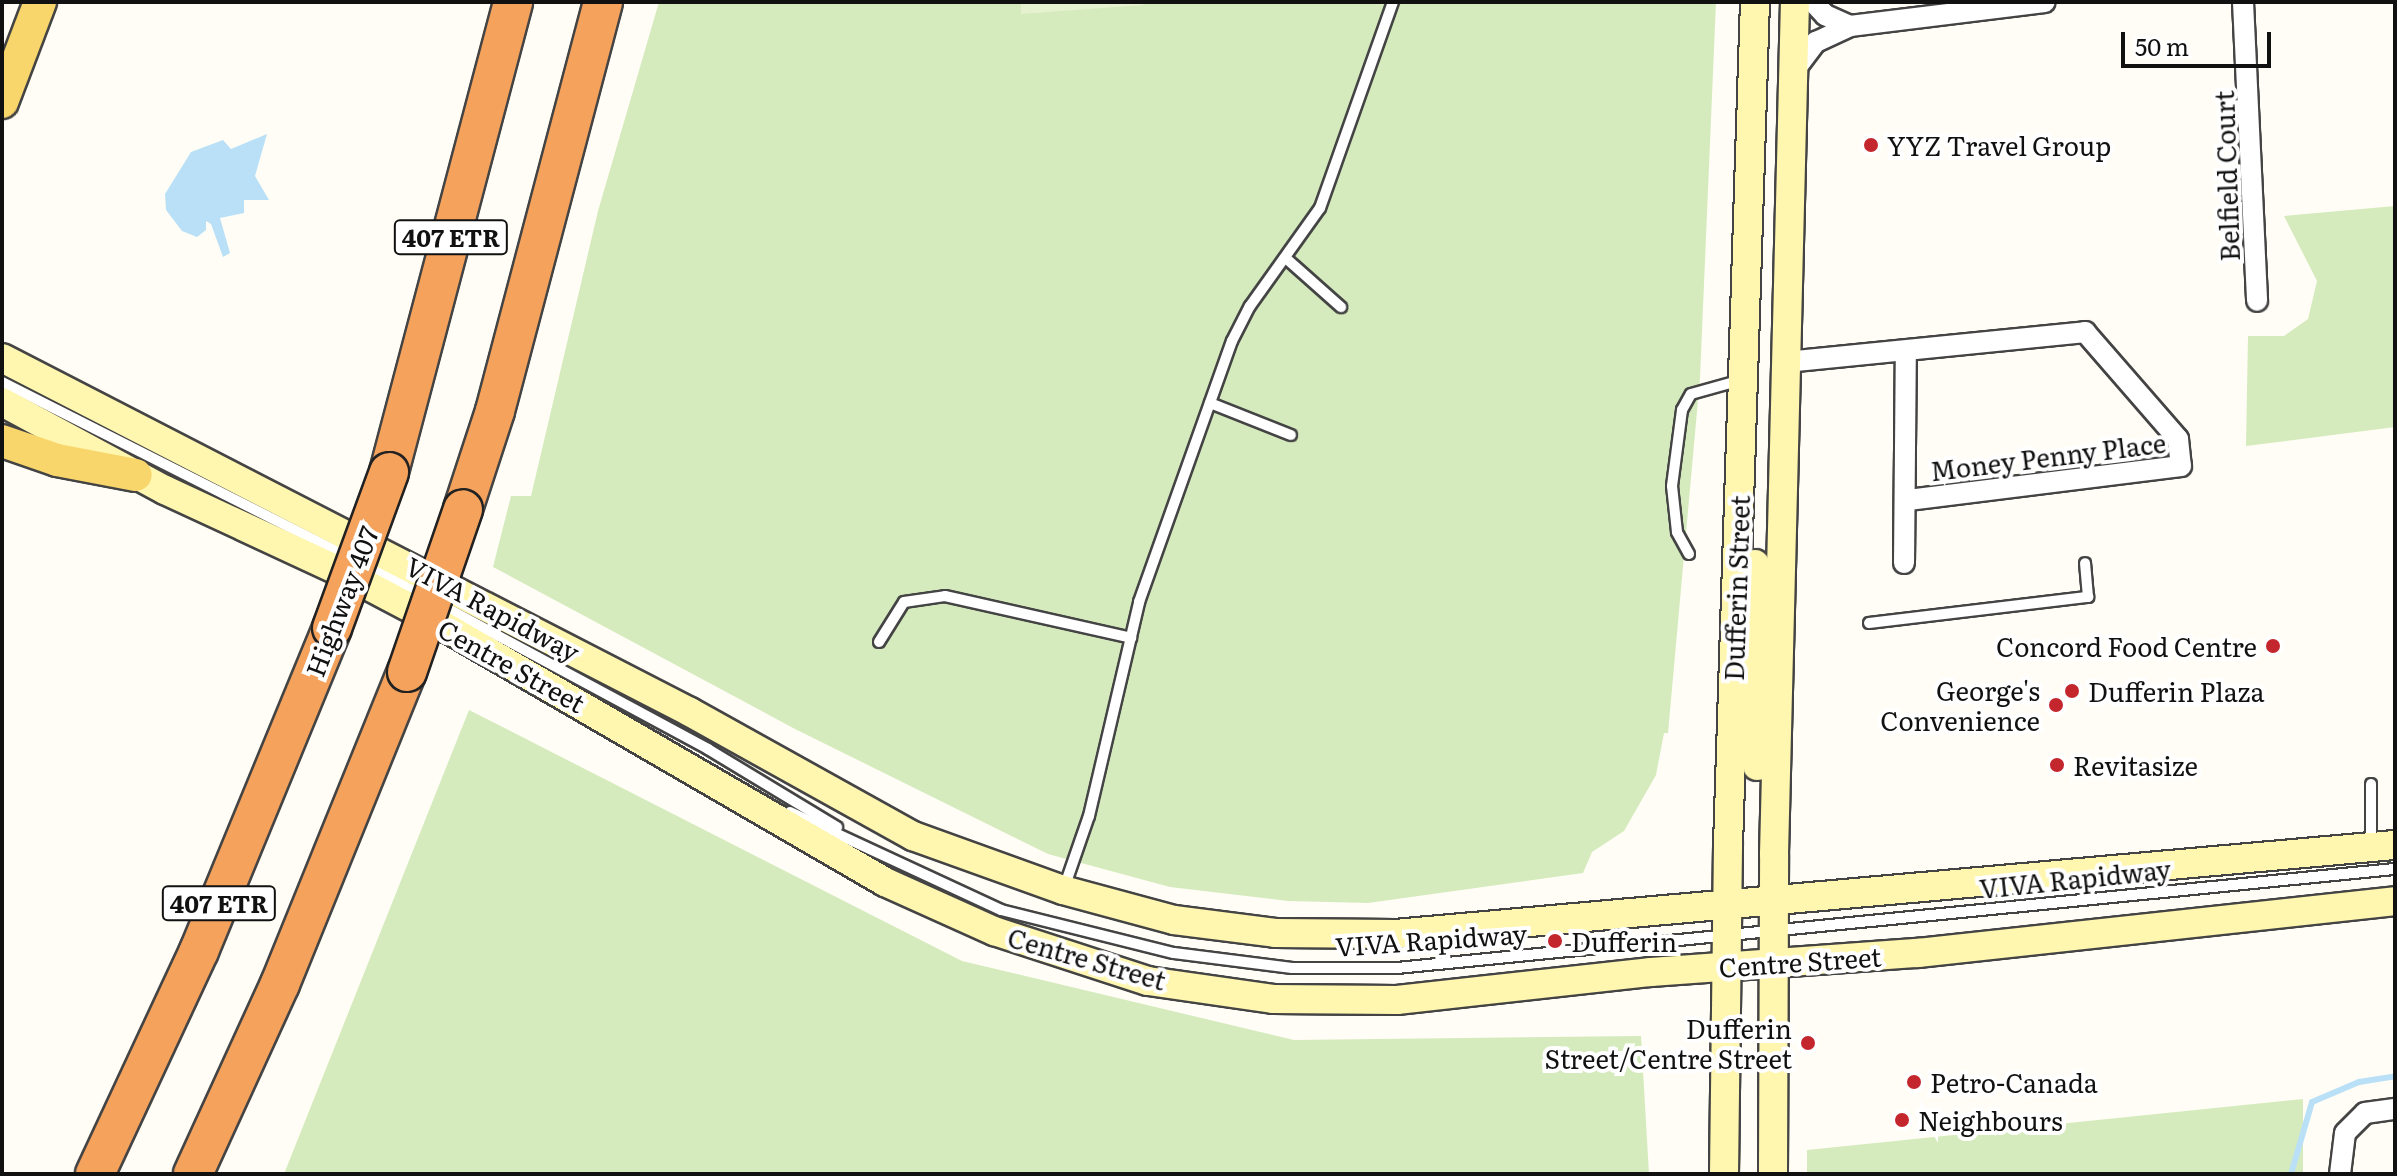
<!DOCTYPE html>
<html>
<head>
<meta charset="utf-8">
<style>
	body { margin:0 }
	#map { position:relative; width:2397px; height:1176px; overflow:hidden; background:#fffdf5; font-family:Literata,serif }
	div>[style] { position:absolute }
	.green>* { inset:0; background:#d5ebbd }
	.pitch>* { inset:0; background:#e6f2cf }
	.water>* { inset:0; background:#b9e0f7 }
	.stream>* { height:6px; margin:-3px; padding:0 3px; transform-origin:3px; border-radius:3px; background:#b9e0f7 }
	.roads { filter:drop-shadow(2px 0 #444) drop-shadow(-2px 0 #444) drop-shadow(0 2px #444) drop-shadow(0 -2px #444) }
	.service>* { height:10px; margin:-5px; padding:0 5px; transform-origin:5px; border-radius:5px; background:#fff }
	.minor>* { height:20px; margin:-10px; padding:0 10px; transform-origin:10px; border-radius:10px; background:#fff }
	.secondary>* { height:28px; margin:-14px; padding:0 14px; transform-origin:14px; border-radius:14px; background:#fff6b0 }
	.primary>* { height:32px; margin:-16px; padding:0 16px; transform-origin:16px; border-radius:16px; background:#f9d66b }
	.motorway>* { height:38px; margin:-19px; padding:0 19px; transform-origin:19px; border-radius:19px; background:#f5a25d }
	.bridges { filter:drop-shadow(2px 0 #222) drop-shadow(-2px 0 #222) drop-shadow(0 2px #222) drop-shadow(0 -2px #222) }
	.motorway-bridge>* { height:38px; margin:-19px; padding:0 19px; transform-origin:19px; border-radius:19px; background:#f5a25d }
	.dots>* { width:22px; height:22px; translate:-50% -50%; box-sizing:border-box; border:4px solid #fff; border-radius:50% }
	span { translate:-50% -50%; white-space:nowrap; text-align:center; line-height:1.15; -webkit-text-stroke:8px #fff; paint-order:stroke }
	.shield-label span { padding:2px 6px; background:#fff; border:2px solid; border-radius:6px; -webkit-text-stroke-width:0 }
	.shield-label { font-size:24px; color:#111; font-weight:700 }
	.poi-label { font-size:26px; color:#111 }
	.left { translate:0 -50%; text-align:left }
	.right { translate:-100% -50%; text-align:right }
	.street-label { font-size:26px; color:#111 }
	.frame { position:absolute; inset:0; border:4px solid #111; pointer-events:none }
	.scale { position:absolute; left:2121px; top:32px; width:150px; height:36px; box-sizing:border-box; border:4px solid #111; border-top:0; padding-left:10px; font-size:24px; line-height:28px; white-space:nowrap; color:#111; -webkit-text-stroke:6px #fff; paint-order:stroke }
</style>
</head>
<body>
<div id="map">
	<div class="green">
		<i style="clip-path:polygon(659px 2px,1716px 2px,1700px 378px,1668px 733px,1664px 733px,1656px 775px,1624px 831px,1592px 852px,1583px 873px,1368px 903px,1288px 901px,1170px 887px,1048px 854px,795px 729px,493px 567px,511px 496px,531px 496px,598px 211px)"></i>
		<i style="clip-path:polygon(2395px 206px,2395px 427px,2246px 446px,2248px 336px,2284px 336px,2308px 319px,2317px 281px,2284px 216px)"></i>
		<i style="clip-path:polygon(469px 710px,962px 961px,1294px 1040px,1641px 1036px,1649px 1174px,284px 1174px)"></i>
		<i style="clip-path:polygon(2303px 1099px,2303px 1174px,1807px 1174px,1807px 1150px)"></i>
	</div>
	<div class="pitch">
		<i style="clip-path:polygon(1021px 2px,1143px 2px,1143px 5px,1021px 14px)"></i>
	</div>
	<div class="water">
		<i style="clip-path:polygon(267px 134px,255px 176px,269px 200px,244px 200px,244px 213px,220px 218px,230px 253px,223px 257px,211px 224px,206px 221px,206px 230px,197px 237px,182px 231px,166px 210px,165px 194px,191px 152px,223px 140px,231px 149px)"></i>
	</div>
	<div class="stream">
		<i style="left:2291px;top:1174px;width:75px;rotate:-73.7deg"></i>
		<i style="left:2312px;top:1102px;width:51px;rotate:-23.1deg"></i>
		<i style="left:2359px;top:1082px;width:36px;rotate:-9deg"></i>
	</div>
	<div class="roads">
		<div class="service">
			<i style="left:1288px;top:260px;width:71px;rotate:41.6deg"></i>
			<i style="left:2px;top:382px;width:474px;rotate:26.8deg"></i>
			<i style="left:1210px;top:403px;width:87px;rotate:21.6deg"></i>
			<i style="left:1689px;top:554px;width:25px;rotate:-119deg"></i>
			<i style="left:1677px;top:532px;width:46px;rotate:-96.2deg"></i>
			<i style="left:1672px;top:486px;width:77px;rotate:-82.5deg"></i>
			<i style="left:1682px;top:410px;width:18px;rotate:-61deg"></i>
			<i style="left:1691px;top:394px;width:52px;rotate:-15.6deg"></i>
			<i style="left:439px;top:604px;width:306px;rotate:28.3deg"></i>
			<i style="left:708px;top:749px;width:151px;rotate:31.2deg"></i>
			<i style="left:1869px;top:623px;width:221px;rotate:-6.8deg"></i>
			<i style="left:2088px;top:597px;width:34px;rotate:-95deg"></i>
			<i style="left:879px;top:642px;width:47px;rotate:-58deg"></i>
			<i style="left:904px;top:602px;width:41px;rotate:-8.3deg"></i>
			<i style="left:945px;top:596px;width:191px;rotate:12.7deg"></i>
			<i style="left:2371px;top:784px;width:62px;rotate:90deg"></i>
			<i style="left:790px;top:812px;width:233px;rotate:24.9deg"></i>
			<i style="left:1001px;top:910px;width:178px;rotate:14deg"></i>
			<i style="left:1174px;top:953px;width:119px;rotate:7.2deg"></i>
			<i style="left:1292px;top:968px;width:105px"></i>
			<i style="left:1397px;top:968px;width:1003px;rotate:-5.67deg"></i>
			<i style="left:1064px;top:888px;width:76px;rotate:-70.9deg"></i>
			<i style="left:1089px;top:816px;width:220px;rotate:-76.8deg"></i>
			<i style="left:1139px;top:602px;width:277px;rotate:-70.4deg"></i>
			<i style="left:1232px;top:341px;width:39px;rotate:-63deg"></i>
			<i style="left:1250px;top:306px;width:120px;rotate:-54.5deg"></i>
			<i style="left:1320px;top:208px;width:219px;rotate:-70.5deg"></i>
		</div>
		<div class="minor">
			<i style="left:1813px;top:2px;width:18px;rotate:47deg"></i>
			<i style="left:1825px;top:15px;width:27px;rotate:24deg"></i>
			<i style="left:2243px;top:2px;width:299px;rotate:87.3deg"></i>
			<i style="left:1793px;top:72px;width:38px;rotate:-53deg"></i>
			<i style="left:1816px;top:42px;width:38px;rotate:-25deg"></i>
			<i style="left:1850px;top:26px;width:196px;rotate:-7deg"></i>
			<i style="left:1786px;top:362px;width:301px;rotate:-5.7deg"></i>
			<i style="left:2085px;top:332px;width:142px;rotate:49deg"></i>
			<i style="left:2178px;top:439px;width:27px;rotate:84deg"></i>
			<i style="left:2181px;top:466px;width:275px;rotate:172.9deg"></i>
			<i style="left:1904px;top:563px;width:211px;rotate:-89.5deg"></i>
			<i style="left:2340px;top:1174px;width:41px;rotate:-83deg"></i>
			<i style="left:2345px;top:1133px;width:28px;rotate:-45deg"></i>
			<i style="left:2365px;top:1113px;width:30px;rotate:-8deg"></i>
		</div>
		<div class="secondary">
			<i style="left:2px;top:358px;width:774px;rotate:27.23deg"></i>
			<i style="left:690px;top:712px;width:255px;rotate:29.1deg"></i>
			<i style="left:913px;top:836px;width:159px;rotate:19.8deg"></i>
			<i style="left:1063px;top:890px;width:115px;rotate:15.1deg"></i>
			<i style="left:1174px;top:920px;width:102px;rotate:7.3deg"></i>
			<i style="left:1275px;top:933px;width:120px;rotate:0.5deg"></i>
			<i style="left:1395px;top:934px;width:1004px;rotate:-5.09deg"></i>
			<i style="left:2px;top:402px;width:185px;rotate:28.4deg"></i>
			<i style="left:165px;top:490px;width:200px;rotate:24.9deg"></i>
			<i style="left:346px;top:574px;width:101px;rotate:27.8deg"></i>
			<i style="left:435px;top:621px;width:520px;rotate:30.11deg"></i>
			<i style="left:885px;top:882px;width:120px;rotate:24.2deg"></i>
			<i style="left:994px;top:931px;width:162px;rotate:18deg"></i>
			<i style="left:1148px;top:981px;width:126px;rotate:8.2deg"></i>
			<i style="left:1273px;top:999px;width:124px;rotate:0.5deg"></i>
			<i style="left:1397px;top:1000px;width:256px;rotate:-6.3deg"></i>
			<i style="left:1651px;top:972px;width:268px;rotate:-4.1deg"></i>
			<i style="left:1918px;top:953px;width:480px;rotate:-6.2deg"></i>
			<i style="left:1755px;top:564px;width:202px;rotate:89.4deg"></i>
			<i style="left:1724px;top:1174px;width:328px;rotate:-89.3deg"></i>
			<i style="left:1728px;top:846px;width:844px;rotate:-88.17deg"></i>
			<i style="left:1773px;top:1174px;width:320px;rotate:-89.8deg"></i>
			<i style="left:1774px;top:854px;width:852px;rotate:-88.59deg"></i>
		</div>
		<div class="primary">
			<i style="left:2px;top:102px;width:107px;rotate:-69.2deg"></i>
			<i style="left:2px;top:441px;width:58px;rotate:19.1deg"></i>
			<i style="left:57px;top:460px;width:80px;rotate:10.8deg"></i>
		</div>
		<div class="motorway">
			<i style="left:389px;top:472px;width:486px;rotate:-75.2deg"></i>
			<i style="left:463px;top:509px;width:103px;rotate:-71.9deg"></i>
			<i style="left:495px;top:411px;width:423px;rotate:-75.2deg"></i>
			<i style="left:95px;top:1174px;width:246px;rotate:-65deg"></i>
			<i style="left:199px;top:951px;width:349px;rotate:-67.6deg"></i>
			<i style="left:193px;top:1174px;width:209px;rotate:-65.4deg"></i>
			<i style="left:280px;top:984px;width:337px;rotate:-67.9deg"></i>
		</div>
	</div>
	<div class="bridges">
		<div class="motorway-bridge">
			<i style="left:332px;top:628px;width:166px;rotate:-69.9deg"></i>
			<i style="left:407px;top:672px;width:172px;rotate:-71deg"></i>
		</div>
	</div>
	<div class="dots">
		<i style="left:1871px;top:145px;background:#c4262e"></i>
		<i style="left:2273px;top:646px;background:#c4262e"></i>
		<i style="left:2072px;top:691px;background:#c4262e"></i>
		<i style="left:2056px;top:705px;background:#c4262e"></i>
		<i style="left:2057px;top:765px;background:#c4262e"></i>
		<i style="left:1555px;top:941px;background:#c4262e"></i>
		<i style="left:1808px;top:1043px;background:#c4262e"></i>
		<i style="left:1914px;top:1082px;background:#c4262e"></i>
		<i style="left:1902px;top:1120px;background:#c4262e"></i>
	</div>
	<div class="shield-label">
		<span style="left:451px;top:237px">407 ETR</span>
		<span style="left:219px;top:903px">407 ETR</span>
	</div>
	<div class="poi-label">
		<span class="left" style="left:1887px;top:145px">YYZ Travel Group</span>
		<span class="right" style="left:2257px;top:646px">Concord Food Centre</span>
		<span class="right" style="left:2040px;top:705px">George's<br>Convenience</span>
		<span class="left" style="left:2088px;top:691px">Dufferin Plaza</span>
		<span class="left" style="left:2073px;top:765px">Revitasize</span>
		<span class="left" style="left:1571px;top:941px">Dufferin</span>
		<span class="right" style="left:1792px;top:1043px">Dufferin<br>Street/Centre Street</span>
		<span class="left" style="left:1930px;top:1082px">Petro-Canada</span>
		<span class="left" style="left:1918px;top:1120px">Neighbours</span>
	</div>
	<div class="street-label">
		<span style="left:2226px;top:176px;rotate:-92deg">Belfield Court</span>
		<span style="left:2048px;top:456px;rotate:-7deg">Money Penny Place</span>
		<span style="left:1736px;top:588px;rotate:-88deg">Dufferin Street</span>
		<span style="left:341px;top:601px;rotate:-69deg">Highway 407</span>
		<span style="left:493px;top:608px;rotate:28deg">VIVA Rapidway</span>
		<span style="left:512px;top:665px;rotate:29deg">Centre Street</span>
		<span style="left:2075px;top:878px;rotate:-6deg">VIVA Rapidway</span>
		<span style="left:1431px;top:939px;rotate:-4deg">VIVA Rapidway</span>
		<span style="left:1087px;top:958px;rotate:16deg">Centre Street</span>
		<span style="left:1800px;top:961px;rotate:-4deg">Centre Street</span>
	</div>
	<div class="frame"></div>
	<div class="scale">50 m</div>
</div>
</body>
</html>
